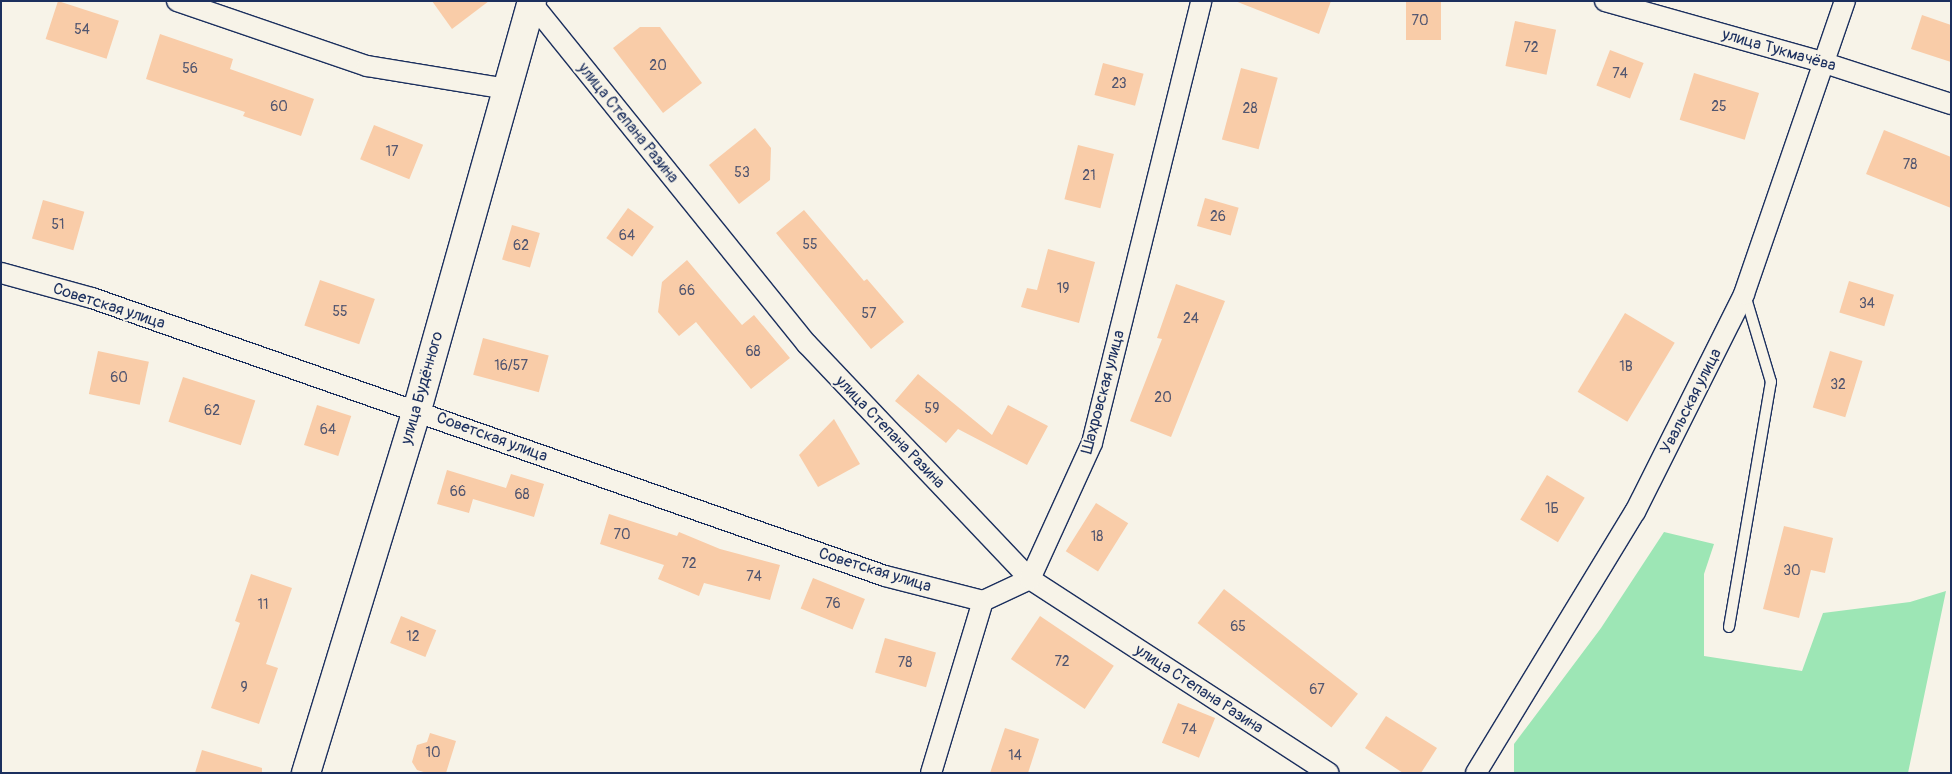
<!DOCTYPE html>
<html>
<head>
<meta charset="utf-8">
<style>
	body { margin:0 }
	#map { position:relative; width:1952px; height:774px; overflow:hidden; background:#f7f3e8; font-family:Pangolin,sans-serif }
	div>[style] { position:absolute }
	.green>* { inset:0; background:#9de6b5 }
	.building>* { inset:0; background:#f9cca8; transform-origin:0 0 }
	.roads { filter:drop-shadow(1px 0 #1b2f5e) drop-shadow(-1px 0 #1b2f5e) drop-shadow(0 1px #1b2f5e) drop-shadow(0 -1px #1b2f5e) }
	.lane>* { height:10px; margin:-5px; padding:0 5px; transform-origin:5px; border-radius:5px; background:#f7f3e8 }
	.street>* { height:20px; margin:-10px; padding:0 10px; transform-origin:10px; border-radius:10px; background:#f7f3e8 }
	.secondary>* { height:28px; margin:-14px; padding:0 14px; transform-origin:14px; border-radius:14px; background:#f7f3e8 }
	span { translate:-50% -50%; white-space:nowrap; text-align:center; line-height:1.15; -webkit-text-stroke:4px #f7f3e8; paint-order:stroke }
	.number-label { font-size:14px; color:#525670 }
	.number-label span { -webkit-text-stroke-width:0 }
	.street-label { font-size:16px; color:#1b2f5e }
	.frame { position:absolute; inset:0; border:2px solid #1b2f5e; pointer-events:none }
</style>
</head>
<body>
<div id="map">
	<div class="green">
		<i style="clip-path:polygon(1664px 532px,1714px 544px,1704px 574px,1704px 656px,1802px 671px,1823px 613px,1910px 602px,1946px 591px,1908px 773px,1514px 773px,1514px 744px,1601px 628px)"></i>
	</div>
	<div class="building">
		<i style="left:58px;top:1px;width:64px;height:40px;rotate:18deg"></i>
		<i style="clip-path:polygon(432px 1px,489px 1px,452px 29px)"></i>
		<i style="clip-path:polygon(1235px 1px,1331px 1px,1319px 34px)"></i>
		<i style="left:1406px;top:1px;width:35px;height:39px"></i>
		<i style="clip-path:polygon(1922px 15px,1951px 25px,1951px 62px,1911px 49px)"></i>
		<i style="left:1515px;top:21px;width:42px;height:46px;rotate:12deg"></i>
		<i style="clip-path:polygon(640px 27px,660px 27px,702px 83px,663px 113px,613px 48px)"></i>
		<i style="clip-path:polygon(160px 34px,233px 59px,230px 69px,314px 99px,301px 136px,243px 116px,245px 112px,146px 79px)"></i>
		<i style="left:1610px;top:50px;width:36px;height:38px;rotate:21deg"></i>
		<i style="left:1103px;top:63px;width:42px;height:33px;rotate:15deg"></i>
		<i style="left:1241px;top:68px;width:38px;height:74px;rotate:15deg"></i>
		<i style="left:1694px;top:73px;width:68px;height:49px;rotate:17deg"></i>
		<i style="left:374px;top:125px;width:53px;height:37px;rotate:22deg"></i>
		<i style="clip-path:polygon(755px 128px,771px 148px,770px 180px,739px 204px,709px 165px)"></i>
		<i style="clip-path:polygon(1884px 130px,1951px 157px,1951px 208px,1866px 174px)"></i>
		<i style="left:1078px;top:145px;width:37px;height:56px;rotate:14deg"></i>
		<i style="left:1205px;top:198px;width:35px;height:29px;rotate:16deg"></i>
		<i style="left:43px;top:200px;width:43px;height:40px;rotate:16deg"></i>
		<i style="left:628px;top:208px;width:32px;height:37px;rotate:36deg"></i>
		<i style="clip-path:polygon(804px 210px,864px 281px,867px 279px,904px 322px,871px 349px,776px 233px)"></i>
		<i style="left:512px;top:225px;width:29px;height:36px;rotate:16deg"></i>
		<i style="clip-path:polygon(1048px 249px,1095px 262px,1079px 323px,1021px 307px,1027px 288px,1037px 290px)"></i>
		<i style="clip-path:polygon(687px 260px,742px 325px,754px 315px,790px 358px,751px 389px,696px 322px,679px 336px,658px 312px,662px 282px)"></i>
		<i style="left:320px;top:280px;width:58px;height:48px;rotate:19deg"></i>
		<i style="left:1849px;top:281px;width:47px;height:33px;rotate:17deg"></i>
		<i style="clip-path:polygon(1176px 284px,1225px 301px,1171px 437px,1130px 421px,1162px 339px,1157px 338px)"></i>
		<i style="left:1625px;top:313px;width:58px;height:92px;rotate:31deg"></i>
		<i style="left:483px;top:338px;width:68px;height:38px;rotate:15deg"></i>
		<i style="left:98px;top:351px;width:52px;height:44px;rotate:12deg"></i>
		<i style="left:1830px;top:351px;width:34px;height:59px;rotate:17deg"></i>
		<i style="clip-path:polygon(918px 374px,992px 435px,1008px 405px,1048px 426px,1027px 465px,958px 429px,946px 443px,895px 401px)"></i>
		<i style="left:183px;top:377px;width:76px;height:47px;rotate:18deg"></i>
		<i style="left:317px;top:405px;width:36px;height:42px;rotate:18deg"></i>
		<i style="clip-path:polygon(834px 419px,860px 464px,818px 487px,799px 455px)"></i>
		<i style="clip-path:polygon(447px 470px,506px 488px,511px 474px,544px 484px,534px 517px,473px 499px,469px 513px,437px 504px)"></i>
		<i style="left:1547px;top:475px;width:44px;height:52px;rotate:31deg"></i>
		<i style="left:1096px;top:503px;width:38px;height:57px;rotate:32deg"></i>
		<i style="clip-path:polygon(609px 514px,677px 536px,679px 532px,720px 549px,780px 565px,770px 600px,704px 583px,699px 596px,658px 579px,664px 565px,600px 544px)"></i>
		<i style="clip-path:polygon(1784px 526px,1833px 538px,1825px 573px,1811px 570px,1799px 618px,1763px 609px)"></i>
		<i style="clip-path:polygon(251px 574px,292px 588px,266px 664px,278px 668px,259px 724px,211px 708px,240px 623px,235px 621px)"></i>
		<i style="left:813px;top:578px;width:56px;height:33px;rotate:22deg"></i>
		<i style="left:1224px;top:589px;width:170px;height:43px;rotate:38deg"></i>
		<i style="left:401px;top:616px;width:38px;height:29px;rotate:22deg"></i>
		<i style="left:1040px;top:616px;width:89px;height:52px;rotate:34deg"></i>
		<i style="left:885px;top:638px;width:53px;height:36px;rotate:16deg"></i>
		<i style="left:1178px;top:703px;width:40px;height:43px;rotate:22deg"></i>
		<i style="clip-path:polygon(1386px 716px,1437px 748px,1421px 773px,1403px 773px,1365px 748px)"></i>
		<i style="clip-path:polygon(1005px 728px,1039px 739px,1028px 773px,990px 773px)"></i>
		<i style="clip-path:polygon(430px 733px,456px 741px,446px 773px,427px 773px,417px 770px,412px 762px,417px 745px,427px 742px)"></i>
		<i style="clip-path:polygon(202px 750px,262px 768px,262px 773px,195px 773px)"></i>
	</div>
	<div class="roads">
		<div class="lane">
			<i style="left:1729px;top:627px;width:249px;rotate:-80.3deg"></i>
			<i style="left:1771px;top:382px;width:91px;rotate:-106.6deg"></i>
		</div>
		<div class="street">
			<i style="left:177px;top:1px;width:201px;rotate:18.9deg"></i>
			<i style="left:367px;top:66px;width:142px;rotate:9.3deg"></i>
			<i style="left:530px;top:1px;width:441px;rotate:51.1deg"></i>
			<i style="left:807px;top:344px;width:324px;rotate:46.5deg"></i>
			<i style="left:1030px;top:579px;width:356px;rotate:33deg"></i>
			<i style="left:1605px;top:1px;width:229px;rotate:15.7deg"></i>
			<i style="left:1825px;top:63px;width:133px;rotate:18deg"></i>
			<i style="left:1px;top:273px;width:94px;rotate:15.4deg"></i>
			<i style="left:92px;top:298px;width:840px;rotate:19.32deg"></i>
			<i style="left:885px;top:576px;width:101px;rotate:14.3deg"></i>
			<i style="left:931px;top:773px;width:180px;rotate:-73.2deg"></i>
			<i style="left:983px;top:601px;width:52px;rotate:-25.1deg"></i>
			<i style="left:1030px;top:579px;width:149px;rotate:-65.5deg"></i>
			<i style="left:1092px;top:443px;width:455px;rotate:-76.1deg"></i>
			<i style="left:1476px;top:773px;width:306px;rotate:-58.7deg"></i>
			<i style="left:1635px;top:512px;width:244px;rotate:-63.4deg"></i>
			<i style="left:1744px;top:294px;width:310px;rotate:-71deg"></i>
		</div>
		<div class="secondary">
			<i style="left:306px;top:773px;width:380px;rotate:-73deg"></i>
			<i style="left:417px;top:410px;width:425px;rotate:-74.3deg"></i>
		</div>
	</div>
	<div class="number-label">
		<span style="left:1420px;top:21px">70</span>
		<span style="left:82px;top:30px">54</span>
		<span style="left:1531px;top:48px">72</span>
		<span style="left:658px;top:66px">20</span>
		<span style="left:190px;top:69px">56</span>
		<span style="left:1620px;top:74px">74</span>
		<span style="left:1119px;top:84px">23</span>
		<span style="left:279px;top:107px">60</span>
		<span style="left:1719px;top:107px">25</span>
		<span style="left:1250px;top:109px">28</span>
		<span style="left:392px;top:152px">17</span>
		<span style="left:1910px;top:165px">78</span>
		<span style="left:742px;top:173px">53</span>
		<span style="left:1089px;top:176px">21</span>
		<span style="left:1218px;top:217px">26</span>
		<span style="left:58px;top:225px">51</span>
		<span style="left:627px;top:236px">64</span>
		<span style="left:810px;top:245px">55</span>
		<span style="left:521px;top:246px">62</span>
		<span style="left:1063px;top:289px">19</span>
		<span style="left:687px;top:291px">66</span>
		<span style="left:1867px;top:304px">34</span>
		<span style="left:340px;top:312px">55</span>
		<span style="left:869px;top:314px">57</span>
		<span style="left:1191px;top:319px">24</span>
		<span style="left:753px;top:352px">68</span>
		<span style="left:511px;top:366px">16/57</span>
		<span style="left:1626px;top:367px">1В</span>
		<span style="left:119px;top:378px">60</span>
		<span style="left:1838px;top:385px">32</span>
		<span style="left:1163px;top:398px">20</span>
		<span style="left:932px;top:409px">59</span>
		<span style="left:212px;top:411px">62</span>
		<span style="left:328px;top:430px">64</span>
		<span style="left:458px;top:492px">66</span>
		<span style="left:522px;top:495px">68</span>
		<span style="left:1552px;top:509px">1Б</span>
		<span style="left:622px;top:535px">70</span>
		<span style="left:1097px;top:537px">18</span>
		<span style="left:689px;top:564px">72</span>
		<span style="left:1792px;top:571px">30</span>
		<span style="left:754px;top:577px">74</span>
		<span style="left:833px;top:604px">76</span>
		<span style="left:263px;top:605px">11</span>
		<span style="left:1238px;top:627px">65</span>
		<span style="left:413px;top:637px">12</span>
		<span style="left:1062px;top:662px">72</span>
		<span style="left:905px;top:663px">78</span>
		<span style="left:244px;top:688px">9</span>
		<span style="left:1317px;top:690px">67</span>
		<span style="left:1189px;top:730px">74</span>
		<span style="left:433px;top:753px">10</span>
		<span style="left:1015px;top:756px">14</span>
	</div>
	<div class="street-label">
		<span style="left:1779px;top:50px;rotate:16deg">улица Тукмачёва</span>
		<span style="left:628px;top:123px;rotate:51deg">улица Степана Разина</span>
		<span style="left:109px;top:306px;rotate:18deg">Советская улица</span>
		<span style="left:422px;top:388px;rotate:-74deg">улица Будённого</span>
		<span style="left:1103px;top:392px;rotate:-75deg">Шахровская улица</span>
		<span style="left:1691px;top:401px;rotate:-63deg">Увальская улица</span>
		<span style="left:890px;top:432px;rotate:46deg">улица Степана Разина</span>
		<span style="left:492px;top:437px;rotate:20deg">Советская улица</span>
		<span style="left:875px;top:570px;rotate:17deg">Советская улица</span>
		<span style="left:1199px;top:689px;rotate:33deg">улица Степана Разина</span>
	</div>
	<div class="frame"></div>
</div>
</body>
</html>
